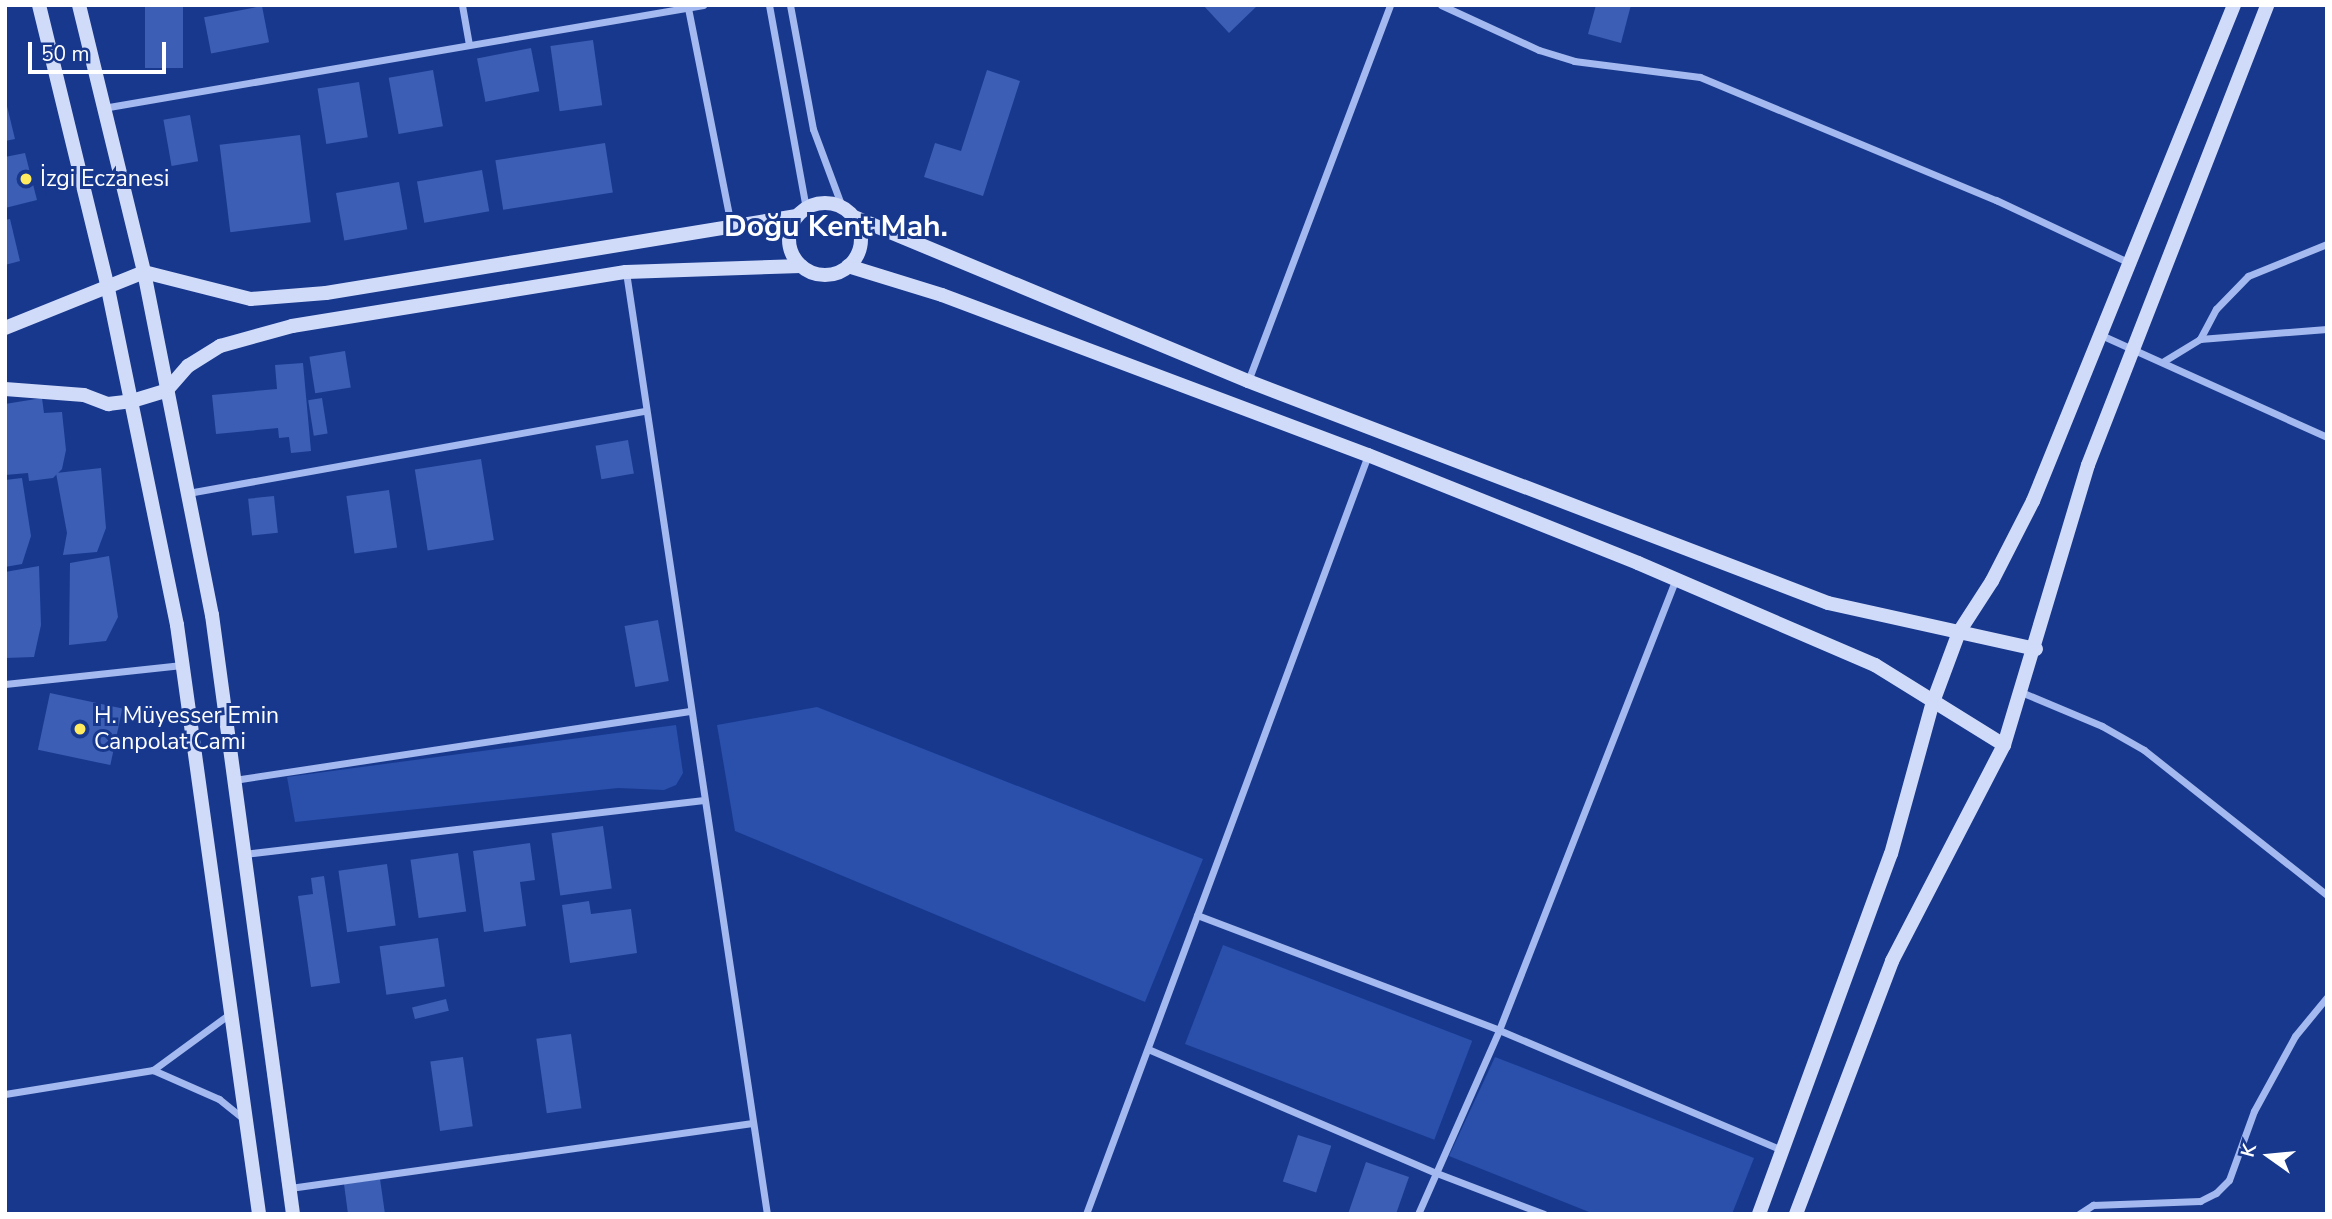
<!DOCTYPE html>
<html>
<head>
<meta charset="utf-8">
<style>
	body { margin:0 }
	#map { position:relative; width:2332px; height:1219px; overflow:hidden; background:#17388d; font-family:"Nunito Sans",sans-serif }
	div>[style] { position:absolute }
	.green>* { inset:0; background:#2a50ac; transform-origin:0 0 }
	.building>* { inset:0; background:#3c5eb4; transform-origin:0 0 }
	.street>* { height:7px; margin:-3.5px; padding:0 3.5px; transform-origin:3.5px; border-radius:3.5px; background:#a3b9ef }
	.secondary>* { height:14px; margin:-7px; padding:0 7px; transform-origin:7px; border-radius:7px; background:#d0dbfa }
	.secondary>.ring { margin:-7px; padding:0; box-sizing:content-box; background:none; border:14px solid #d0dbfa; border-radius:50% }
	.dots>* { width:19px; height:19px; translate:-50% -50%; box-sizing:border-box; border:4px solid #17388d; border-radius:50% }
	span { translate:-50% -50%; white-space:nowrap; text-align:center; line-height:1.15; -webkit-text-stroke:6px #17388d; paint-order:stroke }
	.poi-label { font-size:23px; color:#fff }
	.left { translate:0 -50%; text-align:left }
	.district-label { font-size:30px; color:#fff; font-weight:700 }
	.frame { position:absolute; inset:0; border:7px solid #fff; pointer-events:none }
	.north { position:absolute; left:2234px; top:1121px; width:70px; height:70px; -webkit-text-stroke:5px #17388d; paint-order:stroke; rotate:285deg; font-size:19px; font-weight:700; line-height:28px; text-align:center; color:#fff }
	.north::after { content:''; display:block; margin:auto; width:24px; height:32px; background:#fff; clip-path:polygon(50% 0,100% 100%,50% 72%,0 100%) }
	.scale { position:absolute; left:28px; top:42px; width:138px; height:32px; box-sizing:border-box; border:4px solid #fff; border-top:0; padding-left:9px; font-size:21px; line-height:24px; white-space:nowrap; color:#fff; -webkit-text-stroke:5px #17388d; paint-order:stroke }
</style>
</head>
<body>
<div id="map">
	<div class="green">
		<i style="clip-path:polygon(817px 707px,1203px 859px,1145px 1002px,735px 831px,717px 725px)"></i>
		<i style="clip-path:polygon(676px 725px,683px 773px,676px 785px,664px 790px,618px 788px,295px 822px,287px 777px)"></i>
		<i style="left:1223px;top:945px;width:267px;height:106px;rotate:21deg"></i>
		<i style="clip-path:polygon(1495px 1057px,1754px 1158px,1732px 1214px,1594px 1214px,1449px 1156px)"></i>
	</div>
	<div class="building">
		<i style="left:145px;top:5px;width:38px;height:63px"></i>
		<i style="clip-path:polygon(1203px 5px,1258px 5px,1229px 33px)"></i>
		<i style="clip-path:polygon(1596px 5px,1631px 5px,1621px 43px,1588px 34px)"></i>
		<i style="left:262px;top:6px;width:37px;height:59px;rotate:79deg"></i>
		<i style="left:593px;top:40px;width:66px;height:43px;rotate:82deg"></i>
		<i style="left:531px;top:48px;width:44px;height:55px;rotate:79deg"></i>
		<i style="left:433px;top:70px;width:57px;height:45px;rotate:80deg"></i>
		<i style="clip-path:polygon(987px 70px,1020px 81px,983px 196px,924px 177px,935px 143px,961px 151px)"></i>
		<i style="left:359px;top:82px;width:56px;height:42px;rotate:81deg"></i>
		<i style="clip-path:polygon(5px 98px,15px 139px,5px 141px)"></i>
		<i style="left:190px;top:115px;width:47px;height:27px;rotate:80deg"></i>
		<i style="left:300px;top:135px;width:88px;height:81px;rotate:83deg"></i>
		<i style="left:605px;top:143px;width:50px;height:111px;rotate:81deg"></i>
		<i style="clip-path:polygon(25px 153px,37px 200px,5px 208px,5px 157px)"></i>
		<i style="left:482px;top:170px;width:42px;height:66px;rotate:80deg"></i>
		<i style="left:399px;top:182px;width:48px;height:64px;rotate:80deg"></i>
		<i style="clip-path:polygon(10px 219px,20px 261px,5px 265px,5px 220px)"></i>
		<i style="left:345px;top:351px;width:37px;height:36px;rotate:81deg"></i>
		<i style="clip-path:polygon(303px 363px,311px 451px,291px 453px,289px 437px,279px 438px,278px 428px,216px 434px,212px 395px,277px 389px,275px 365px)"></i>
		<i style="clip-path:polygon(42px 398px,44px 413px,62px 412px,66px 450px,62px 469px,53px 478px,29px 481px,28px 473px,5px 475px,5px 404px)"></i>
		<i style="left:322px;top:398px;width:36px;height:14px;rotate:81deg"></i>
		<i style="left:628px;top:440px;width:34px;height:33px;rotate:80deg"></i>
		<i style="left:481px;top:459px;width:82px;height:67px;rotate:81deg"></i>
		<i style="clip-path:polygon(101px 468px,106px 528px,97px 552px,63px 555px,67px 533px,56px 473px)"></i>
		<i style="clip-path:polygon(22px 478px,31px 536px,22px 564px,5px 567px,5px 480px)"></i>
		<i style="left:389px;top:490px;width:58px;height:43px;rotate:82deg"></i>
		<i style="left:274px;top:496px;width:37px;height:26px;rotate:84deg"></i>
		<i style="clip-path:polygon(109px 556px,118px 617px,106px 641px,69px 645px,70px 563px)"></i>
		<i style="clip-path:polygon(39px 566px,41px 625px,34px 657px,5px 658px,5px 572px)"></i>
		<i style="left:658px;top:620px;width:62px;height:34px;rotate:80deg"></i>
		<i style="left:50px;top:693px;width:74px;height:58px;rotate:12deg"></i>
		<i style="left:603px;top:826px;width:63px;height:52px;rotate:82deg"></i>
		<i style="clip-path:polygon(530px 843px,535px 880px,520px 882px,526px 926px,484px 932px,473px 851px)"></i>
		<i style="left:458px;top:853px;width:59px;height:48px;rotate:82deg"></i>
		<i style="left:387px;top:864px;width:62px;height:49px;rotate:82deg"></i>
		<i style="clip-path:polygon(324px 876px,340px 983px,311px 987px,298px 896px,313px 894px,311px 878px)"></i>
		<i style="clip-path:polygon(589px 901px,591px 914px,631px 909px,637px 953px,570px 963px,562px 905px)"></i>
		<i style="left:438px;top:938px;width:49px;height:59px;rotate:82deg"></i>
		<i style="left:446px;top:999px;width:12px;height:35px;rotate:76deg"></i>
		<i style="left:571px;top:1034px;width:75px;height:35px;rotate:82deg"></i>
		<i style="left:463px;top:1057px;width:70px;height:33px;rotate:82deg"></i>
		<i style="left:1298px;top:1135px;width:35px;height:49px;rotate:18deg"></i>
		<i style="clip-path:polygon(1366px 1162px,1409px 1177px,1396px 1214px,1348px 1214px)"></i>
		<i style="clip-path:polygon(380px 1179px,385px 1214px,348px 1214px,344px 1184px)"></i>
	</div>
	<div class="street">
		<i style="left:462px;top:5px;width:40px;rotate:80deg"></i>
		<i style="left:769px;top:5px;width:206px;rotate:79.7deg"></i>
		<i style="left:790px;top:5px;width:126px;rotate:79.5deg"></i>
		<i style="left:813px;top:129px;width:83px;rotate:69.6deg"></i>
		<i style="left:1441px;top:5px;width:108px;rotate:24.7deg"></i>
		<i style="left:1539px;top:50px;width:37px;rotate:17deg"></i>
		<i style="left:1574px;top:61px;width:127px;rotate:7.2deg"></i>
		<i style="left:1700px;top:77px;width:321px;rotate:22.6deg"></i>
		<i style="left:1996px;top:200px;width:148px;rotate:25.2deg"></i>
		<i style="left:688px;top:8px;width:222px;rotate:78.8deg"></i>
		<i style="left:103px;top:108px;width:609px;rotate:-9.74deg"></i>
		<i style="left:626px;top:272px;width:952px;rotate:81.49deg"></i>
		<i style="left:2101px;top:335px;width:248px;rotate:24.3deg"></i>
		<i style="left:2200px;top:339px;width:34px;rotate:-62deg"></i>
		<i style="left:2216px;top:309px;width:46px;rotate:-45.9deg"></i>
		<i style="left:2248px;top:276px;width:85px;rotate:-22.1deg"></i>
		<i style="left:2164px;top:361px;width:42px;rotate:-31.4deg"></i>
		<i style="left:2200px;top:339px;width:127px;rotate:-4.5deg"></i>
		<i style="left:1248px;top:381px;width:402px;rotate:-69.3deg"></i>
		<i style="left:188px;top:493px;width:464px;rotate:-10.2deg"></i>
		<i style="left:5px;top:684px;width:178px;rotate:-6.1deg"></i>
		<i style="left:2021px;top:692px;width:88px;rotate:22.8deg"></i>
		<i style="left:2102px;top:726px;width:48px;rotate:29.7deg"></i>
		<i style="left:2144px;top:750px;width:233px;rotate:38.4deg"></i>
		<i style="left:234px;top:780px;width:461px;rotate:-8.6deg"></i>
		<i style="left:244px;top:854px;width:463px;rotate:-6.7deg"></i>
		<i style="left:1197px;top:915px;width:323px;rotate:20.8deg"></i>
		<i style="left:1499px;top:1030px;width:307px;rotate:23deg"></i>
		<i style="left:1148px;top:1049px;width:311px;rotate:23.3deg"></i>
		<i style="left:1434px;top:1172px;width:118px;rotate:20.9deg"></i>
		<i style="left:153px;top:1070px;width:72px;rotate:23.7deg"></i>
		<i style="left:219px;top:1099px;width:32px;rotate:39deg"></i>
		<i style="left:5px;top:1094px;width:150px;rotate:-9.2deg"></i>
		<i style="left:153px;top:1070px;width:97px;rotate:-36.2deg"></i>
		<i style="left:290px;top:1188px;width:467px;rotate:-8deg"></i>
		<i style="left:1086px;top:1214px;width:810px;rotate:-69.62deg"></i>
		<i style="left:1418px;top:1214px;width:201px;rotate:-66.2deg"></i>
		<i style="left:1499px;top:1030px;width:483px;rotate:-68.6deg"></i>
		<i style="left:2079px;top:1214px;width:17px;rotate:-33deg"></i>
		<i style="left:2093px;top:1205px;width:107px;rotate:-2.1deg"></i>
		<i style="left:2200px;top:1201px;width:18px;rotate:-27deg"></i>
		<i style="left:2216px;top:1193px;width:18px;rotate:-45deg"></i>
		<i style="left:2229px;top:1180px;width:73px;rotate:-70.1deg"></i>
		<i style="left:2254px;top:1111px;width:85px;rotate:-61.3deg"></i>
		<i style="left:2295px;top:1036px;width:50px;rotate:-50.6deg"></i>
	</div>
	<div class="secondary">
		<i style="left:39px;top:5px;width:287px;rotate:76.3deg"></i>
		<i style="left:107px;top:284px;width:348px;rotate:78.4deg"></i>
		<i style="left:177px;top:625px;width:595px;rotate:82.07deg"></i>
		<i style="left:79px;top:5px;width:275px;rotate:76.3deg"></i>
		<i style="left:144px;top:272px;width:350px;rotate:78.8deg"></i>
		<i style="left:212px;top:615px;width:604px;rotate:82.3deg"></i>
		<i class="ring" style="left:789px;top:203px;width:58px;height:58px"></i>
		<i style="left:854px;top:217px;width:427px;rotate:22.6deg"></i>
		<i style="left:1248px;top:381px;width:621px;rotate:20.94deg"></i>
		<i style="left:1828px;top:603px;width:213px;rotate:12.5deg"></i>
		<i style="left:848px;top:266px;width:98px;rotate:17.1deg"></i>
		<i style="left:942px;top:295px;width:455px;rotate:20.6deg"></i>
		<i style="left:1368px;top:455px;width:291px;rotate:21.8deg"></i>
		<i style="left:1638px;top:563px;width:258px;rotate:23.3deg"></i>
		<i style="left:1875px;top:665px;width:152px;rotate:31.8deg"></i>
		<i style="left:5px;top:328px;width:150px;rotate:-21.9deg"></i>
		<i style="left:144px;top:272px;width:110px;rotate:14.2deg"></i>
		<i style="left:251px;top:299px;width:75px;rotate:-4.6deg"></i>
		<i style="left:326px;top:293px;width:477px;rotate:-9.3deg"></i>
		<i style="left:5px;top:389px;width:79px;rotate:4.3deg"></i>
		<i style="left:84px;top:395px;width:26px;rotate:21deg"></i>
		<i style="left:108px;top:404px;width:24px;rotate:-7deg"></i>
		<i style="left:132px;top:401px;width:37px;rotate:-17deg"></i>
		<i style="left:167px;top:390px;width:32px;rotate:-49deg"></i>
		<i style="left:188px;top:366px;width:38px;rotate:-32deg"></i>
		<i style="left:220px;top:346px;width:75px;rotate:-15.5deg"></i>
		<i style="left:292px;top:326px;width:338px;rotate:-9.2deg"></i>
		<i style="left:626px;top:272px;width:175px;rotate:-2deg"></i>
		<i style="left:1759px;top:1214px;width:383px;rotate:-69.9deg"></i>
		<i style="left:1891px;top:854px;width:158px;rotate:-74.6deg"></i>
		<i style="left:1933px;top:702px;width:75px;rotate:-69.6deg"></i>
		<i style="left:1959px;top:632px;width:61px;rotate:-57.1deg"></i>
		<i style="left:1992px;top:581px;width:90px;rotate:-62.9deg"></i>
		<i style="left:2033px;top:501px;width:535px;rotate:-67.94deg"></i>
		<i style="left:1796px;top:1214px;width:271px;rotate:-69.2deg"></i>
		<i style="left:1892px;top:961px;width:243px;rotate:-62.6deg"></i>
		<i style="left:2004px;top:745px;width:292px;rotate:-73.3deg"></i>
		<i style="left:2088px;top:465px;width:494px;rotate:-68.7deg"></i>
	</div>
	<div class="dots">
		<i style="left:26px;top:179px;background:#ffeb60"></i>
		<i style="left:80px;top:729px;background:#ffeb60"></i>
	</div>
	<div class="poi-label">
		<span class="left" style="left:40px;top:179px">İzgi Eczanesi</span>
		<span class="left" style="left:94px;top:729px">H. Müyesser Emin<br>Canpolat Cami</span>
	</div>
	<div class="district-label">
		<span style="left:836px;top:227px">Doğu Kent Mah.</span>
	</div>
	<div class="frame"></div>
	<div class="north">K</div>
	<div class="scale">50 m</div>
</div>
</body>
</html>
